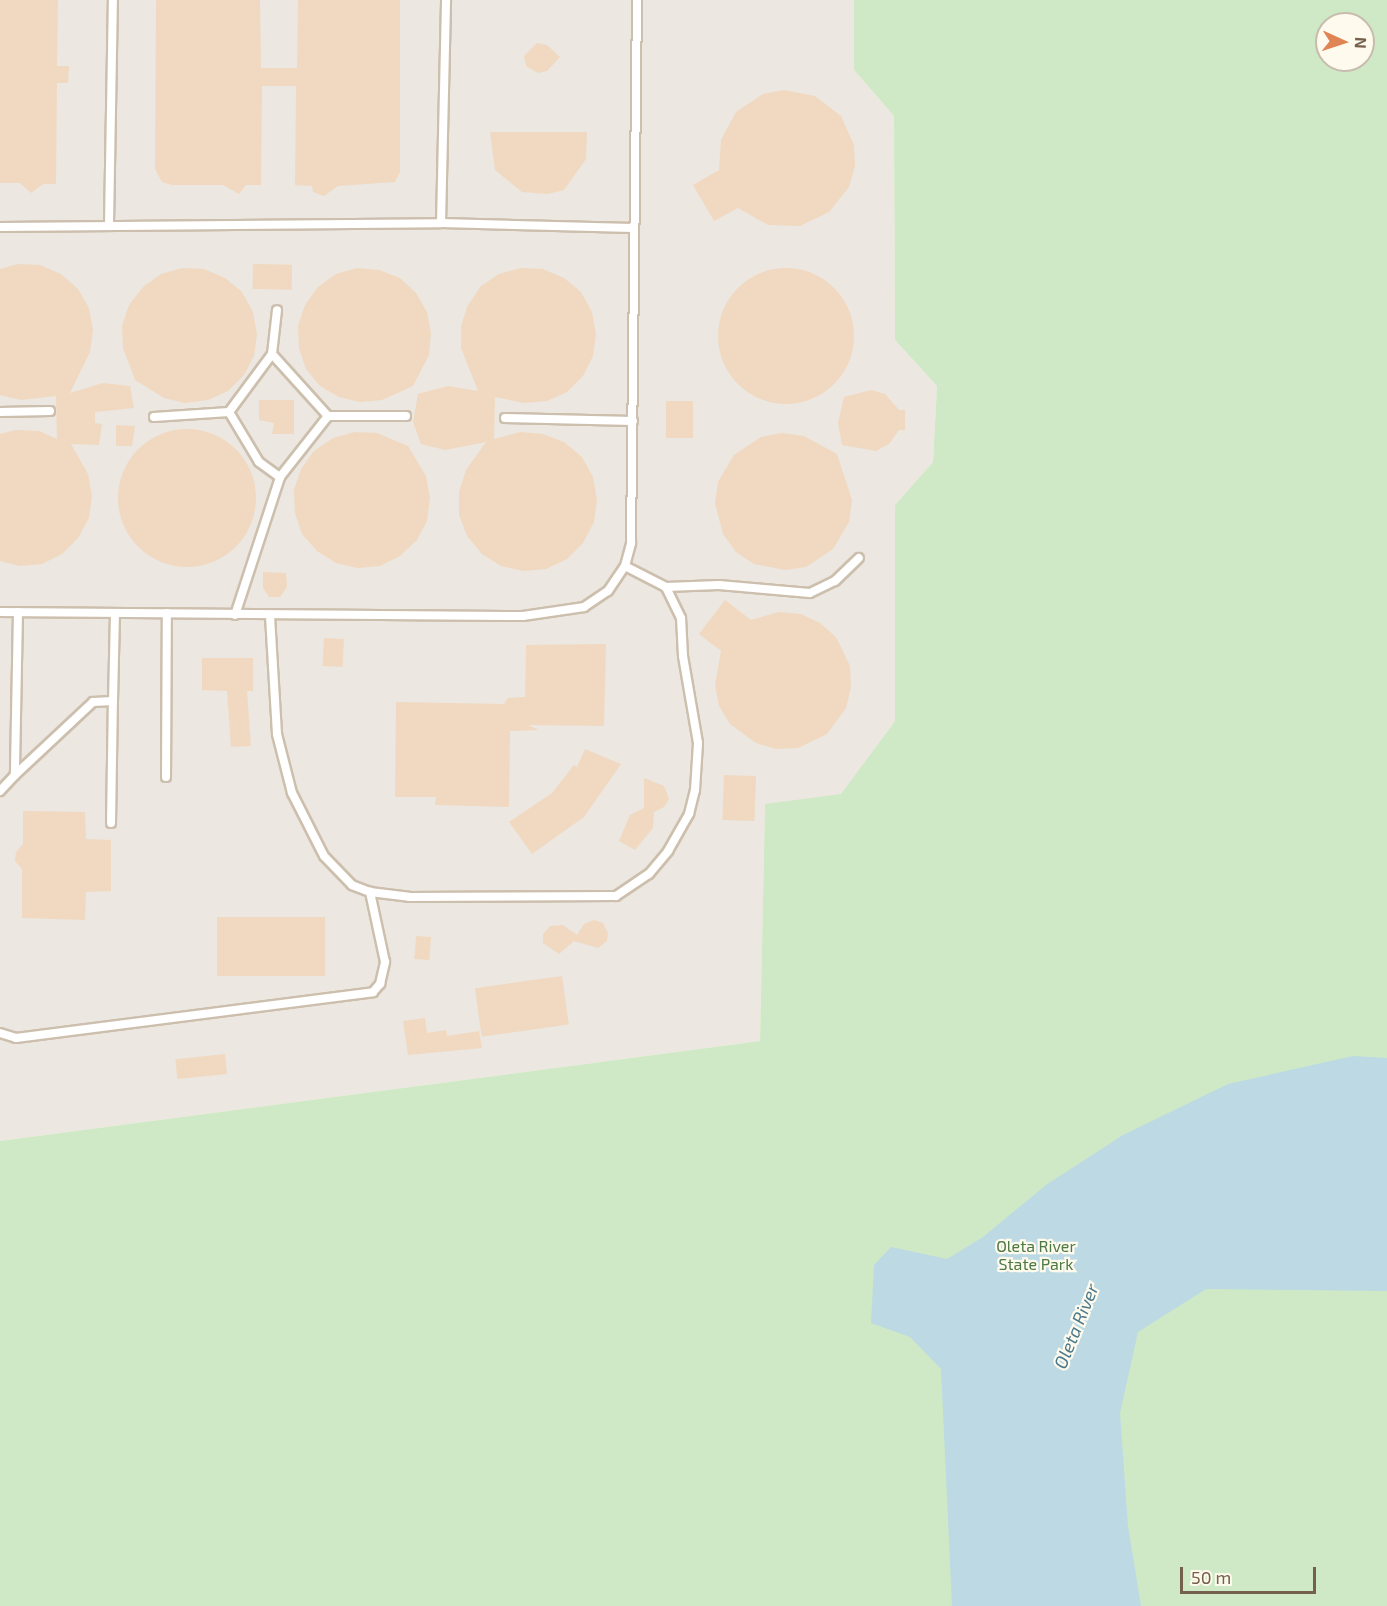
<!DOCTYPE html>
<html>
<head>
<meta charset="utf-8">
<style>
	body { margin:0 }
	#map { position:relative; width:1387px; height:1606px; overflow:hidden; background:#fbf6e7; font-family:"Exo 2",sans-serif }
	div>[style] { position:absolute }
	.industrial>* { inset:0; background:#ece7e0 }
	.green>* { inset:0; background:#cfe9c6 }
	.water>* { inset:0; background:#bcd9e4 }
	.building>* { inset:0; background:#f0d9c0; transform-origin:0 0 }
	.round { border-radius:50% }
	.roads { filter:drop-shadow(2px 0 #cdbfad) drop-shadow(-2px 0 #cdbfad) drop-shadow(0 2px #cdbfad) drop-shadow(0 -2px #cdbfad) }
	.lane>* { height:8px; margin:-4px; padding:0 4px; transform-origin:4px; border-radius:4px; background:#fff }
	span { translate:-50% -50%; white-space:nowrap; text-align:center; line-height:1.15; -webkit-text-stroke:4.5px #fefaed; paint-order:stroke }
	.park-label { font-size:16px; color:#4d7945 }
	.water-label { font-size:18px; color:#4a798d; font-style:italic }
	.north { position:absolute; left:1315px; top:12px; width:60px; height:60px; box-sizing:border-box; background:#fefaed; border:2px solid #c7bcad; border-radius:50%; rotate:93deg; font-size:16px; font-weight:700; line-height:24px; text-align:center; color:#74604c }
	.north::after { content:''; display:block; margin:auto; width:21px; height:27px; background:#df8452; clip-path:polygon(50% 0,100% 100%,50% 72%,0 100%) }
	.scale { position:absolute; left:1180px; top:1567px; width:136px; height:27px; box-sizing:border-box; border:3px solid #74604c; border-top:0; padding-left:8px; font-size:18px; line-height:21px; white-space:nowrap; color:#74604c; -webkit-text-stroke:4px #fefaed; paint-order:stroke }
</style>
</head>
<body>
<div id="map">
	<div class="industrial">
		<i style="clip-path:polygon(0 0,854px 0,854px 70px,894px 116px,895px 340px,937px 386px,933px 462px,895px 505px,895px 721px,841px 795px,765px 805px,760px 1041px,0 1141px)"></i>
	</div>
	<div class="green">
		<i style="clip-path:polygon(evenodd,854px 0,1387px 0,1387px 1606px,0 1606px,0 1141px,760px 1041px,765px 804px,841px 794px,895px 721px,895px 505px,933px 462px,937px 386px,895px 340px,894px 116px,854px 70px,854px 0,1327px 24px,1363px 24px,1363px 60px,1327px 60px,1327px 24px)"></i>
	</div>
	<div class="water">
		<i style="clip-path:polygon(1353px 1056px,1387px 1058px,1387px 1291px,1206px 1289px,1138px 1332px,1120px 1413px,1128px 1526px,1141px 1606px,952px 1606px,941px 1369px,910px 1337px,871px 1323px,874px 1265px,891px 1247px,947px 1259px,983px 1237px,1046px 1185px,1123px 1135px,1228px 1084px)"></i>
	</div>
	<div class="building">
		<i style="clip-path:polygon(0 0,58px 0,57px 66px,69px 66px,68px 83px,57px 83px,56px 184px,43px 184px,31px 193px,20px 183px,0 183px)"></i>
		<i style="clip-path:polygon(156px 0,260px 0,261px 68px,297px 68px,298px 0,400px 0,400px 172px,395px 182px,338px 186px,324px 196px,313px 192px,312px 186px,295px 185px,296px 86px,262px 86px,261px 185px,246px 185px,239px 194px,223px 185px,172px 185px,162px 182px,155px 169px)"></i>
		<i style="clip-path:polygon(537px 43px,547px 45px,560px 57px,547px 71px,538px 73px,526px 66px,524px 56px)"></i>
		<i style="clip-path:polygon(784px 90px,815px 96px,841px 116px,854px 145px,855px 166px,849px 187px,829px 212px,800px 226px,768px 225px,738px 208px,714px 221px,693px 185px,719px 170px,721px 140px,736px 112px,763px 94px)"></i>
		<i style="clip-path:polygon(490px 132px,587px 132px,586px 159px,564px 190px,548px 194px,522px 192px,495px 170px)"></i>
		<i style="clip-path:polygon(18px 264px,40px 265px,61px 274px,78px 289px,89px 308px,93px 330px,90px 352px,70px 393px,103px 383px,130px 386px,134px 408px,95px 412px,95px 423px,102px 424px,99px 445px,71px 444px,88px 474px,92px 496px,89px 518px,78px 538px,62px 554px,42px 564px,19px 566px,0 561px,0 434px,16px 430px,39px 431px,57px 439px,56px 396px,21px 400px,0 395px,0 269px)"></i>
		<i style="left:253px;top:264px;width:39px;height:25px;rotate:1deg"></i>
		<i class="round" style="left:718px;top:268px;width:136px;height:136px"></i>
		<i style="clip-path:polygon(182px 268px,204px 269px,225px 278px,242px 292px,253px 312px,257px 334px,254px 356px,244px 375px,228px 391px,208px 400px,185px 403px,164px 398px,135px 380px,123px 348px,122px 326px,129px 305px,143px 287px,161px 274px)"></i>
		<i style="clip-path:polygon(357px 268px,379px 270px,400px 278px,416px 293px,427px 312px,431px 333px,429px 355px,413px 386px,382px 400px,360px 402px,339px 397px,320px 386px,306px 369px,299px 348px,298px 326px,305px 305px,318px 287px,336px 274px)"></i>
		<i style="clip-path:polygon(521px 268px,543px 269px,564px 278px,581px 292px,592px 312px,596px 334px,593px 356px,583px 376px,567px 392px,547px 401px,524px 403px,495px 397px,494px 439px,520px 432px,543px 434px,564px 442px,582px 457px,593px 477px,597px 500px,594px 522px,583px 543px,567px 559px,546px 569px,523px 571px,501px 566px,482px 554px,467px 536px,459px 515px,459px 492px,466px 470px,486px 442px,445px 450px,421px 444px,413px 422px,418px 394px,448px 386px,478px 391px,461px 348px,461px 326px,468px 305px,481px 286px,499px 274px)"></i>
		<i style="clip-path:polygon(871px 390px,885px 394px,899px 410px,905px 410px,905px 430px,899px 430px,889px 444px,876px 451px,842px 445px,838px 423px,844px 397px)"></i>
		<i style="clip-path:polygon(259px 400px,294px 400px,294px 434px,272px 434px,274px 423px,259px 420px)"></i>
		<i style="left:666px;top:401px;width:27px;height:37px"></i>
		<i style="clip-path:polygon(116px 425px,135px 426px,132px 446px,116px 446px)"></i>
		<i class="round" style="left:118px;top:429px;width:138px;height:138px"></i>
		<i style="clip-path:polygon(355px 432px,377px 433px,408px 446px,426px 476px,430px 498px,427px 521px,417px 540px,400px 556px,380px 566px,358px 568px,336px 563px,317px 551px,302px 534px,295px 513px,294px 490px,301px 469px,314px 451px,333px 438px)"></i>
		<i style="clip-path:polygon(782px 433px,804px 436px,837px 454px,852px 500px,849px 522px,833px 549px,806px 567px,785px 570px,754px 564px,736px 552px,723px 534px,715px 503px,718px 482px,734px 455px,761px 437px)"></i>
		<i style="clip-path:polygon(263px 572px,286px 573px,287px 587px,280px 597px,269px 597px,263px 588px)"></i>
		<i style="clip-path:polygon(725px 600px,751px 620px,779px 612px,801px 614px,820px 623px,836px 637px,850px 666px,851px 687px,846px 708px,827px 734px,798px 748px,776px 749px,756px 743px,730px 724px,719px 706px,715px 685px,721px 651px,699px 634px)"></i>
		<i style="left:324px;top:638px;width:20px;height:28px;rotate:3deg"></i>
		<i style="clip-path:polygon(606px 644px,604px 726px,528px 725px,539px 730px,510px 731px,509px 807px,435px 805px,436px 797px,395px 797px,396px 702px,504px 704px,508px 698px,525px 697px,526px 645px)"></i>
		<i style="clip-path:polygon(202px 658px,253px 658px,253px 691px,247px 691px,251px 746px,231px 747px,227px 691px,202px 690px)"></i>
		<i style="clip-path:polygon(585px 749px,621px 764px,584px 817px,532px 854px,509px 822px,552px 793px,574px 765px,577px 767px)"></i>
		<i style="left:724px;top:775px;width:32px;height:45px;rotate:2deg"></i>
		<i style="clip-path:polygon(644px 778px,664px 786px,669px 799px,664px 807px,654px 812px,653px 828px,635px 850px,619px 841px,630px 815px,644px 808px)"></i>
		<i style="clip-path:polygon(23px 811px,85px 812px,86px 839px,111px 840px,111px 891px,86px 892px,85px 920px,22px 918px,22px 869px,15px 861px,16px 852px,23px 844px)"></i>
		<i style="left:217px;top:917px;width:108px;height:59px"></i>
		<i style="clip-path:polygon(594px 920px,603px 923px,608px 933px,607px 941px,598px 948px,574px 941px,559px 954px,543px 943px,543px 934px,550px 926px,563px 925px,577px 935px,584px 924px)"></i>
		<i style="left:416px;top:936px;width:15px;height:23px;rotate:4deg"></i>
		<i style="left:562px;top:976px;width:49px;height:88px;rotate:82deg"></i>
		<i style="clip-path:polygon(425px 1018px,427px 1033px,446px 1030px,447px 1036px,479px 1031px,482px 1048px,408px 1055px,403px 1021px)"></i>
		<i style="left:225px;top:1054px;width:20px;height:50px;rotate:84deg"></i>
	</div>
	<div class="roads">
		<div class="lane">
			<i style="left:441px;top:223px;width:223px;rotate:-88.7deg"></i>
			<i style="left:109px;top:224px;width:224px;rotate:-89deg"></i>
			<i style="left:0;top:227px;width:441px;rotate:-0.5deg"></i>
			<i style="left:441px;top:223px;width:192px;rotate:1.5deg"></i>
			<i style="left:272px;top:354px;width:84px;rotate:47.9deg"></i>
			<i style="left:0;top:412px;width:50px;rotate:-1.1deg"></i>
			<i style="left:229px;top:412px;width:58px;rotate:59deg"></i>
			<i style="left:259px;top:462px;width:26px;rotate:36deg"></i>
			<i style="left:154px;top:417px;width:75px;rotate:-3.8deg"></i>
			<i style="left:229px;top:412px;width:72px;rotate:-53.4deg"></i>
			<i style="left:272px;top:354px;width:44px;rotate:-83.5deg"></i>
			<i style="left:505px;top:418px;width:128px;rotate:1.3deg"></i>
			<i style="left:666px;top:587px;width:53px;rotate:-2.2deg"></i>
			<i style="left:719px;top:585px;width:91px;rotate:5deg"></i>
			<i style="left:810px;top:593px;width:28px;rotate:-26deg"></i>
			<i style="left:835px;top:581px;width:33px;rotate:-44deg"></i>
			<i style="left:0;top:612px;width:523px;rotate:0.44deg"></i>
			<i style="left:523px;top:616px;width:62px;rotate:-8.4deg"></i>
			<i style="left:584px;top:607px;width:29px;rotate:-34deg"></i>
			<i style="left:608px;top:591px;width:30px;rotate:-56deg"></i>
			<i style="left:625px;top:566px;width:24px;rotate:-75deg"></i>
			<i style="left:631px;top:543px;width:543px;rotate:-89.37deg"></i>
			<i style="left:18px;top:612px;width:163px;rotate:91.1deg"></i>
			<i style="left:15px;top:775px;width:107px;rotate:-43.1deg"></i>
			<i style="left:93px;top:702px;width:20px;rotate:-3deg"></i>
			<i style="left:113px;top:701px;width:88px;rotate:-88.7deg"></i>
			<i style="left:235px;top:615px;width:145px;rotate:-71.9deg"></i>
			<i style="left:280px;top:477px;width:78px;rotate:-51.8deg"></i>
			<i style="left:328px;top:416px;width:78px"></i>
			<i style="left:166px;top:777px;width:164px;rotate:-89.7deg"></i>
			<i style="left:0;top:791px;width:22px;rotate:-47deg"></i>
			<i style="left:111px;top:823px;width:122px;rotate:-89.1deg"></i>
			<i style="left:370px;top:892px;width:39px;rotate:7deg"></i>
			<i style="left:409px;top:897px;width:207px;rotate:-0.3deg"></i>
			<i style="left:616px;top:896px;width:40px;rotate:-34deg"></i>
			<i style="left:649px;top:874px;width:30px;rotate:-50deg"></i>
			<i style="left:668px;top:851px;width:43px;rotate:-60.4deg"></i>
			<i style="left:689px;top:814px;width:25px;rotate:-76deg"></i>
			<i style="left:695px;top:790px;width:47px;rotate:-86.3deg"></i>
			<i style="left:698px;top:743px;width:88px;rotate:-99.8deg"></i>
			<i style="left:683px;top:656px;width:38px;rotate:-93deg"></i>
			<i style="left:681px;top:618px;width:34px;rotate:-116deg"></i>
			<i style="left:666px;top:587px;width:46px;rotate:-152.9deg"></i>
			<i style="left:0;top:1033px;width:17px;rotate:17deg"></i>
			<i style="left:16px;top:1038px;width:360px;rotate:-7.3deg"></i>
			<i style="left:373px;top:992px;width:11px;rotate:-49deg"></i>
			<i style="left:380px;top:984px;width:23px;rotate:-77deg"></i>
			<i style="left:385px;top:962px;width:72px;rotate:-102.1deg"></i>
			<i style="left:370px;top:892px;width:19px;rotate:-159deg"></i>
			<i style="left:352px;top:885px;width:40px;rotate:-134deg"></i>
			<i style="left:324px;top:856px;width:71px;rotate:-116.9deg"></i>
			<i style="left:292px;top:793px;width:61px;rotate:-104.3deg"></i>
			<i style="left:277px;top:734px;width:119px;rotate:-93.4deg"></i>
		</div>
	</div>
	<div class="park-label">
		<span style="left:1036px;top:1255px">Oleta River<br>State Park</span>
	</div>
	<div class="water-label">
		<span style="left:1076px;top:1326px;rotate:-68deg">Oleta River</span>
	</div>
	<div class="north">N</div>
	<div class="scale">50 m</div>
</div>
</body>
</html>
